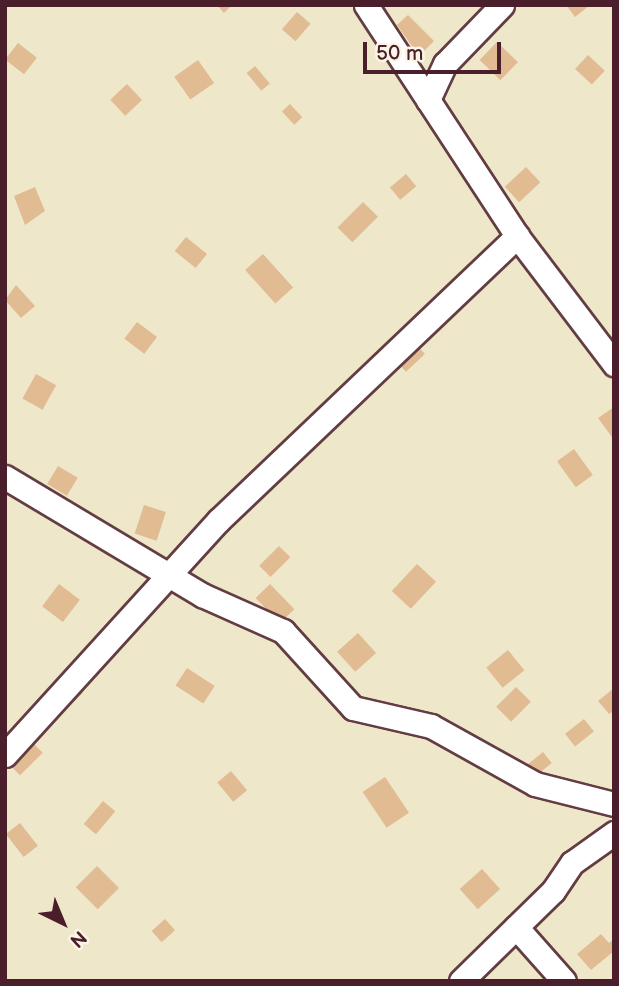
<!DOCTYPE html>
<html>
<head>
<meta charset="utf-8">
<style>
	body { margin:0 }
	#map { position:relative; width:619px; height:986px; overflow:hidden; background:#efe7ca; font-family:"Balsamiq Sans",sans-serif }
	div>[style] { position:absolute }
	.building>* { inset:0; background:#e1bb92; transform-origin:0 0 }
	.roads { filter:drop-shadow(2px 0 #633d43) drop-shadow(-2px 0 #633d43) drop-shadow(0 2px #633d43) drop-shadow(0 -2px #633d43) }
	.minor>* { height:23px; margin:-11.5px; padding:0 11.5px; transform-origin:11.5px; border-radius:11.5px; background:#fff }
	span { translate:-50% -50%; white-space:nowrap; text-align:center; line-height:1.15; -webkit-text-stroke:5px #fcf5e5; paint-order:stroke }
	.frame { position:absolute; inset:0; border:7px solid #4a1f2b; pointer-events:none }
	.north { position:absolute; left:28px; top:888px; width:70px; height:70px; -webkit-text-stroke:5px #fcf5e5; paint-order:stroke; rotate:137deg; font-size:19px; font-weight:700; line-height:28px; text-align:center; color:#4a1f2b }
	.north::after { content:''; display:block; margin:auto; width:24px; height:32px; background:#4a1f2b; clip-path:polygon(50% 0,100% 100%,50% 72%,0 100%) }
	.scale { position:absolute; left:363px; top:42px; width:138px; height:32px; box-sizing:border-box; border:4px solid #4a1f2b; border-top:0; padding-left:9px; font-size:21px; line-height:24px; white-space:nowrap; color:#4a1f2b; -webkit-text-stroke:5px #fcf5e5; paint-order:stroke }
</style>
</head>
<body>
<div id="map">
	<div class="building">
		<i style="clip-path:polygon(217px 5px,232px 5px,224px 13px)"></i>
		<i style="clip-path:polygon(566px 5px,590px 5px,575px 17px)"></i>
		<i style="left:297px;top:12px;width:18px;height:23px;rotate:41deg"></i>
		<i style="clip-path:polygon(408px 15px,434px 41px,419px 56px,397px 25px)"></i>
		<i style="left:497px;top:42px;width:29px;height:25px;rotate:44deg"></i>
		<i style="left:18px;top:43px;width:24px;height:21px;rotate:38deg"></i>
		<i style="left:588px;top:55px;width:23px;height:19px;rotate:43deg"></i>
		<i style="left:198px;top:60px;width:28px;height:29px;rotate:55deg"></i>
		<i style="left:255px;top:66px;width:23px;height:11px;rotate:50deg"></i>
		<i style="left:127px;top:84px;width:22px;height:23px;rotate:47deg"></i>
		<i style="left:290px;top:104px;width:18px;height:11px;rotate:47deg"></i>
		<i style="left:526px;top:167px;width:21px;height:29px;rotate:47deg"></i>
		<i style="left:406px;top:174px;width:16px;height:21px;rotate:50deg"></i>
		<i style="clip-path:polygon(35px 187px,45px 211px,25px 225px,14px 196px)"></i>
		<i style="left:363px;top:202px;width:21px;height:36px;rotate:45deg"></i>
		<i style="left:186px;top:237px;width:27px;height:18px;rotate:39deg"></i>
		<i style="left:263px;top:254px;width:45px;height:24px;rotate:48deg"></i>
		<i style="clip-path:polygon(16px 285px,35px 306px,21px 318px,5px 300px)"></i>
		<i style="left:137px;top:322px;width:25px;height:21px;rotate:37deg"></i>
		<i style="left:412px;top:340px;width:19px;height:26px;rotate:47deg"></i>
		<i style="left:36px;top:374px;width:23px;height:28px;rotate:29deg"></i>
		<i style="clip-path:polygon(614px 407px,614px 440px,598px 418px)"></i>
		<i style="left:574px;top:449px;width:32px;height:21px;rotate:54deg"></i>
		<i style="left:58px;top:466px;width:23px;height:21px;rotate:31deg"></i>
		<i style="left:144px;top:505px;width:23px;height:30px;rotate:18deg"></i>
		<i style="left:279px;top:546px;width:16px;height:28px;rotate:45deg"></i>
		<i style="left:417px;top:564px;width:26px;height:37px;rotate:43deg"></i>
		<i style="left:59px;top:584px;width:26px;height:28px;rotate:37deg"></i>
		<i style="left:270px;top:584px;width:35px;height:20px;rotate:46deg"></i>
		<i style="left:358px;top:633px;width:27px;height:28px;rotate:48deg"></i>
		<i style="left:508px;top:650px;width:26px;height:28px;rotate:51deg"></i>
		<i style="left:187px;top:668px;width:33px;height:21px;rotate:33deg"></i>
		<i style="left:68px;top:678px;width:21px;height:23px;rotate:45deg"></i>
		<i style="left:516px;top:687px;width:21px;height:28px;rotate:45deg"></i>
		<i style="clip-path:polygon(614px 688px,614px 711px,609px 714px,598px 701px)"></i>
		<i style="left:584px;top:719px;width:16px;height:24px;rotate:52deg"></i>
		<i style="left:30px;top:740px;width:18px;height:32px;rotate:45deg"></i>
		<i style="left:543px;top:752px;width:14px;height:24px;rotate:51deg"></i>
		<i style="left:231px;top:771px;width:25px;height:18px;rotate:50deg"></i>
		<i style="left:385px;top:777px;width:43px;height:27px;rotate:56deg"></i>
		<i style="left:103px;top:801px;width:16px;height:30px;rotate:40deg"></i>
		<i style="left:20px;top:823px;width:29px;height:18px;rotate:52deg"></i>
		<i style="left:97px;top:866px;width:31px;height:30px;rotate:45deg"></i>
		<i style="left:482px;top:869px;width:27px;height:30px;rotate:48deg"></i>
		<i style="left:165px;top:919px;width:15px;height:18px;rotate:48deg"></i>
		<i style="clip-path:polygon(601px 934px,609px 943px,614px 939px,614px 951px,591px 970px,577px 954px)"></i>
	</div>
	<div class="roads">
		<div class="minor">
			<i style="left:366px;top:5px;width:276px;rotate:56.8deg"></i>
			<i style="left:517px;top:236px;width:161px;rotate:52.8deg"></i>
			<i style="left:428px;top:100px;width:40px;rotate:-65deg"></i>
			<i style="left:445px;top:64px;width:82px;rotate:-46deg"></i>
			<i style="left:5px;top:477px;width:230px;rotate:30.9deg"></i>
			<i style="left:202px;top:595px;width:89px;rotate:24deg"></i>
			<i style="left:283px;top:631px;width:104px;rotate:47.7deg"></i>
			<i style="left:353px;top:708px;width:80px;rotate:13deg"></i>
			<i style="left:431px;top:726px;width:119px;rotate:29.1deg"></i>
			<i style="left:535px;top:784px;width:81px;rotate:14.2deg"></i>
			<i style="left:5px;top:755px;width:318px;rotate:-47.7deg"></i>
			<i style="left:219px;top:520px;width:412px;rotate:-43.6deg"></i>
			<i style="left:516px;top:927px;width:72px;rotate:48.4deg"></i>
			<i style="left:461px;top:981px;width:129px;rotate:-44.4deg"></i>
			<i style="left:553px;top:891px;width:34px;rotate:-56deg"></i>
			<i style="left:572px;top:863px;width:52px;rotate:-35.5deg"></i>
		</div>
	</div>
	<div class="frame"></div>
	<div class="north">N</div>
	<div class="scale">50 m</div>
</div>
</body>
</html>
